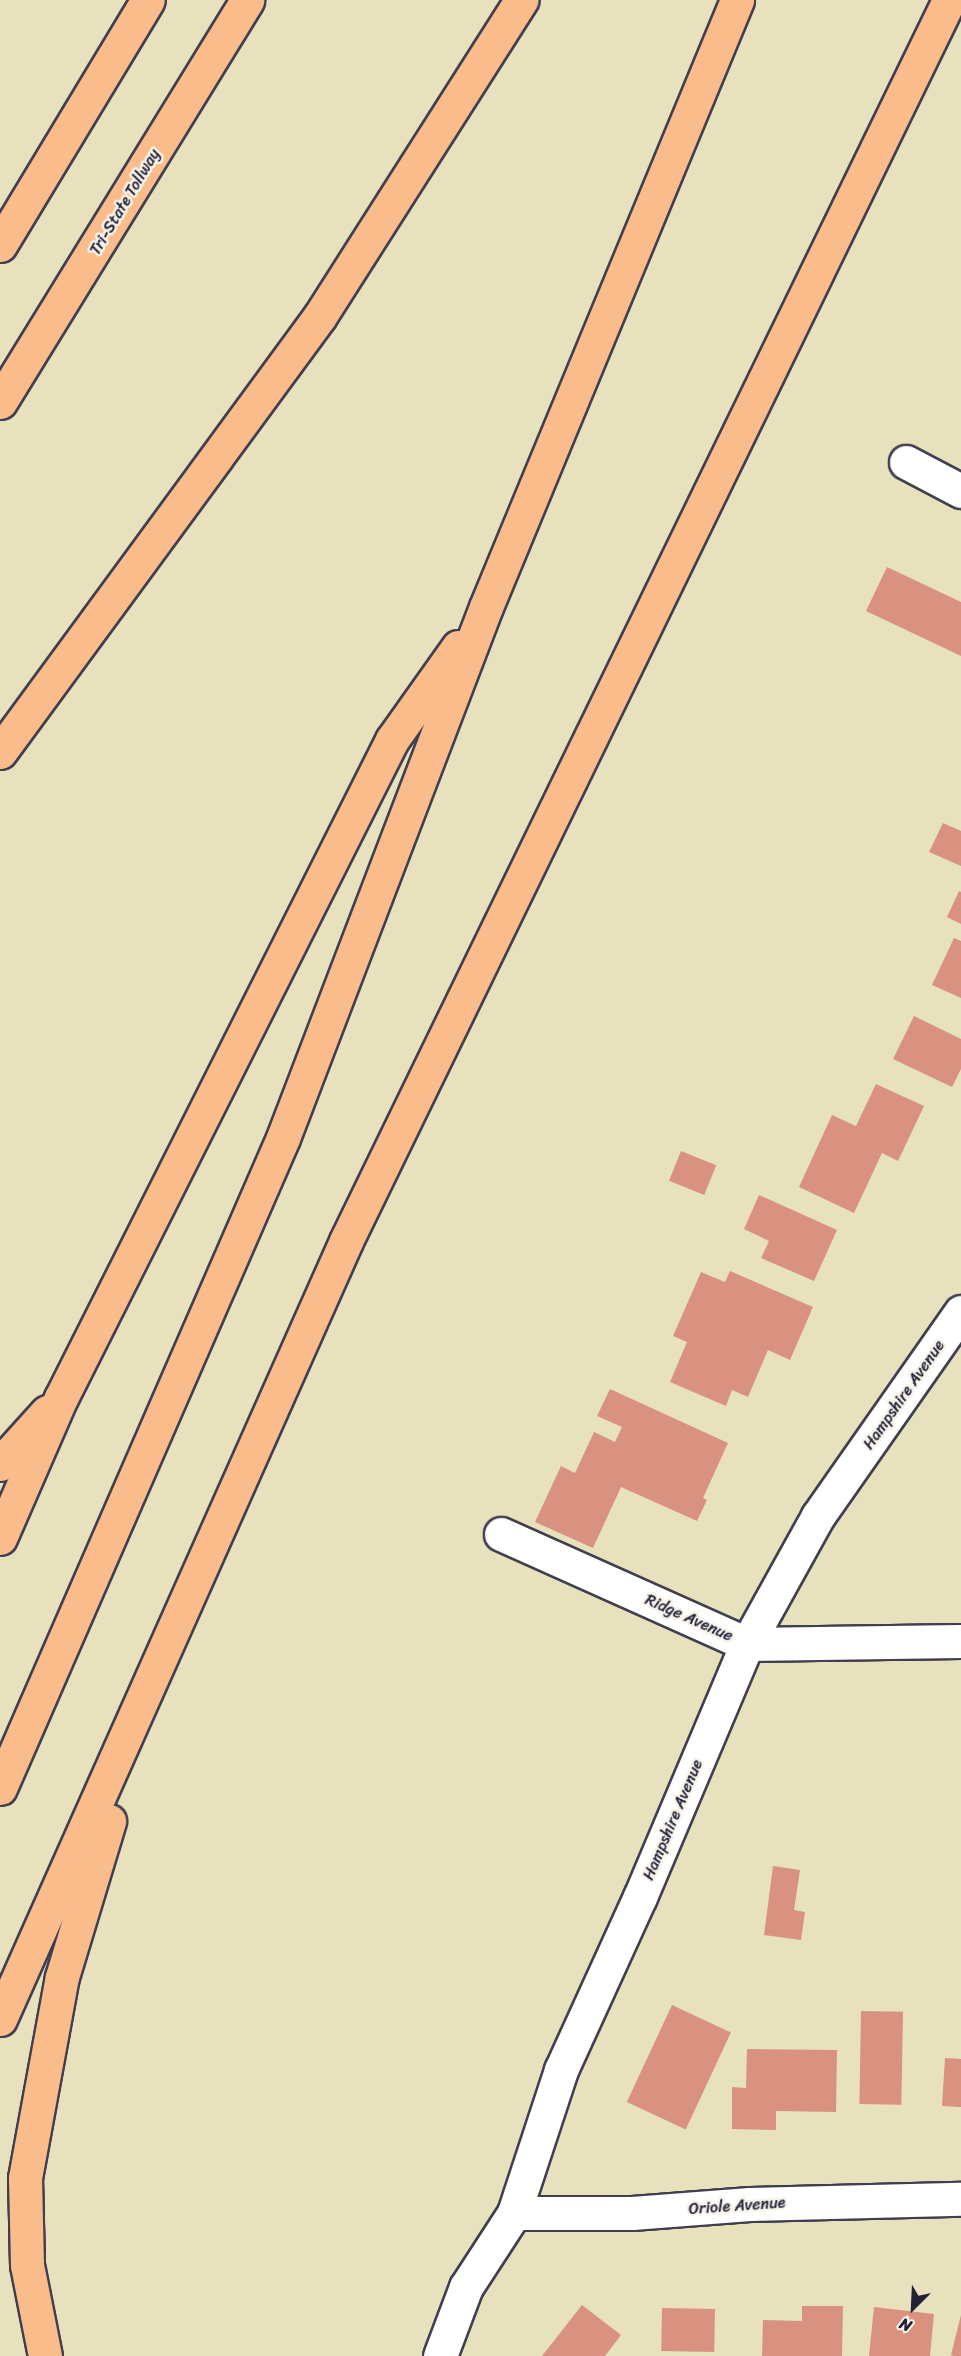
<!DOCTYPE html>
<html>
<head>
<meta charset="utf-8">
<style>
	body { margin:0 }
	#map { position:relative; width:961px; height:2356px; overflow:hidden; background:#e8e1be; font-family:Sriracha,sans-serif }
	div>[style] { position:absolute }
	.building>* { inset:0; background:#d9927f; transform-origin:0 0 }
	.roads { filter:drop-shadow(2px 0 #403f4f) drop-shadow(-2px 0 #403f4f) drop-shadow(0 2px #403f4f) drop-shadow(0 -2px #403f4f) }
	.street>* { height:33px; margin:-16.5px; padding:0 16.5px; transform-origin:16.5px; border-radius:16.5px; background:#fff }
	.highway>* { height:33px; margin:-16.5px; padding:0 16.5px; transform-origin:16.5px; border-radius:16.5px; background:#fabc8b }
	span { translate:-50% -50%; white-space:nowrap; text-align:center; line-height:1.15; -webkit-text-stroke:5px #f7f3e8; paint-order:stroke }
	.street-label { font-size:16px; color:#22223b }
	.north { position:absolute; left:883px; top:2278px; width:60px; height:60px; -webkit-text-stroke:4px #f7f3e8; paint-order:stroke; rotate:204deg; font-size:16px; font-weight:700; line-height:24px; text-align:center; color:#22223b }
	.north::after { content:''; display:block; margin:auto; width:21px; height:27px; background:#22223b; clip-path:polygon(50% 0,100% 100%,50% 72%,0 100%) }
</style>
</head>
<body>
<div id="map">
	<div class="building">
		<i style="clip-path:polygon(887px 567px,961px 602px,961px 656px,866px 611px)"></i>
		<i style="clip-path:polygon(943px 823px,961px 831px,961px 866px,929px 852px)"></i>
		<i style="clip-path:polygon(959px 891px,961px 892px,961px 924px,947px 917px)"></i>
		<i style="clip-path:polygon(954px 938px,961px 941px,961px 998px,932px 985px)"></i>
		<i style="clip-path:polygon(914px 1016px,961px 1039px,961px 1069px,952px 1087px,893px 1059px)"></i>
		<i style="clip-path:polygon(876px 1084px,924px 1106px,898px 1161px,882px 1153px,854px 1213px,799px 1187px,832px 1115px,856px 1126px)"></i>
		<i style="left:681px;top:1151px;width:38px;height:32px;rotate:22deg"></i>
		<i style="clip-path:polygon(759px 1195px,837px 1230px,814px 1281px,761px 1258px,769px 1241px,744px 1229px)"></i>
		<i style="clip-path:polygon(730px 1271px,813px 1307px,790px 1360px,768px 1350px,748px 1397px,732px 1390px,726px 1406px,670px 1382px,687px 1342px,673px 1336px,701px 1272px,725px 1282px)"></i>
		<i style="clip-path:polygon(610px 1389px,728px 1443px,703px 1498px,707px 1500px,697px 1521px,621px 1487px,593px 1548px,535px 1522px,561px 1466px,575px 1473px,594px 1432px,615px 1442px,622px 1427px,597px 1416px)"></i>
		<i style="clip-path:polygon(773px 1866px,800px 1870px,794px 1910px,805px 1912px,801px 1940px,764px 1935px)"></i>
		<i style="left:672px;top:2005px;width:65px;height:107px;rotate:25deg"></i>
		<i style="left:861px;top:2011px;width:42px;height:93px;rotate:1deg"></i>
		<i style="clip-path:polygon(747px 2049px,837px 2050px,836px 2112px,776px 2111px,776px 2130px,732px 2129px,732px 2087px,746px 2088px)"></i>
		<i style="clip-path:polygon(945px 2058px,961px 2059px,961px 2107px,942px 2106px)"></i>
		<i style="clip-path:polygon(582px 2305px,621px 2335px,605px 2356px,542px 2356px)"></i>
		<i style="clip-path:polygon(802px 2306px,843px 2306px,842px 2356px,762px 2356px,763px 2320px,802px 2321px)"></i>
		<i style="clip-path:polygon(874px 2307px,934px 2314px,930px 2356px,869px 2356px)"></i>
		<i style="left:662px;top:2308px;width:53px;height:43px;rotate:1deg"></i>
		<i style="clip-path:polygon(961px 2315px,961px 2356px,954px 2356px,951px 2355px)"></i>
	</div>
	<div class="roads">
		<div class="street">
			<i style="left:906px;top:462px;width:62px;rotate:27.8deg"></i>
			<i style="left:501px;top:1534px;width:269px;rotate:24.1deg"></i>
			<i style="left:747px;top:1644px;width:214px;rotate:-0.8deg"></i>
			<i style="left:514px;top:2213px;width:118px"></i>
			<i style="left:632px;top:2213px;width:118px;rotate:-4.4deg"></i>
			<i style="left:750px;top:2204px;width:211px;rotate:-1.4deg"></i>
			<i style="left:440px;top:2356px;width:74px;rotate:-69.4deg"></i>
			<i style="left:466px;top:2287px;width:88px;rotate:-57deg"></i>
			<i style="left:514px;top:2213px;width:151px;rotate:-71.8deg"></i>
			<i style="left:561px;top:2070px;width:190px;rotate:-65.5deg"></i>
			<i style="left:640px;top:1897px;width:275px;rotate:-67.1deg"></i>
			<i style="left:747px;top:1644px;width:146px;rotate:-61deg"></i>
			<i style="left:818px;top:1516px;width:249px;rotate:-55deg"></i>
		</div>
		<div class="highway">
			<i style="left:0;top:245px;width:286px;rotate:-58.9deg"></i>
			<i style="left:0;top:402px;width:472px;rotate:-58.4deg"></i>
			<i style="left:0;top:752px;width:541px;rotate:-53.72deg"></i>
			<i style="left:320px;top:316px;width:375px;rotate:-57.5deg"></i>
			<i style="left:0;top:1464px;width:70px;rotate:-47.9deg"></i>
			<i style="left:0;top:1538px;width:153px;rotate:-66.5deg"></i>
			<i style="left:61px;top:1398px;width:737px;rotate:-63.3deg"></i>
			<i style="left:392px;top:740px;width:114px;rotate:-54.6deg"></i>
			<i style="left:0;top:1788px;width:709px;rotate:-66.47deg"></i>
			<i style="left:283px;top:1138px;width:568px;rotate:-69.08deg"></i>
			<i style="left:486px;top:607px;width:657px;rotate:-67.53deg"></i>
			<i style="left:0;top:2019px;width:851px;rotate:-66.02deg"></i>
			<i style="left:346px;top:1241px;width:1380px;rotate:-64.08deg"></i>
			<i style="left:45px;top:2356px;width:93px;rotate:-101.2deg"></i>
			<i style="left:27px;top:2265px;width:87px;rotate:-91.3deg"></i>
			<i style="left:25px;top:2178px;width:204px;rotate:-79.6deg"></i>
			<i style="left:62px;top:1977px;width:163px;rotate:-73.2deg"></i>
		</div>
	</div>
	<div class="street-label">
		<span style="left:125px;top:202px;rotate:-59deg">Tri-State Tollway</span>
		<span style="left:904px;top:1395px;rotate:-55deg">Hampshire Avenue</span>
		<span style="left:689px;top:1618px;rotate:24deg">Ridge Avenue</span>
		<span style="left:673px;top:1820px;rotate:-67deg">Hampshire Avenue</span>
		<span style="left:737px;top:2206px;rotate:-4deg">Oriole Avenue</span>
	</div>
	<div class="north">N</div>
</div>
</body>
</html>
